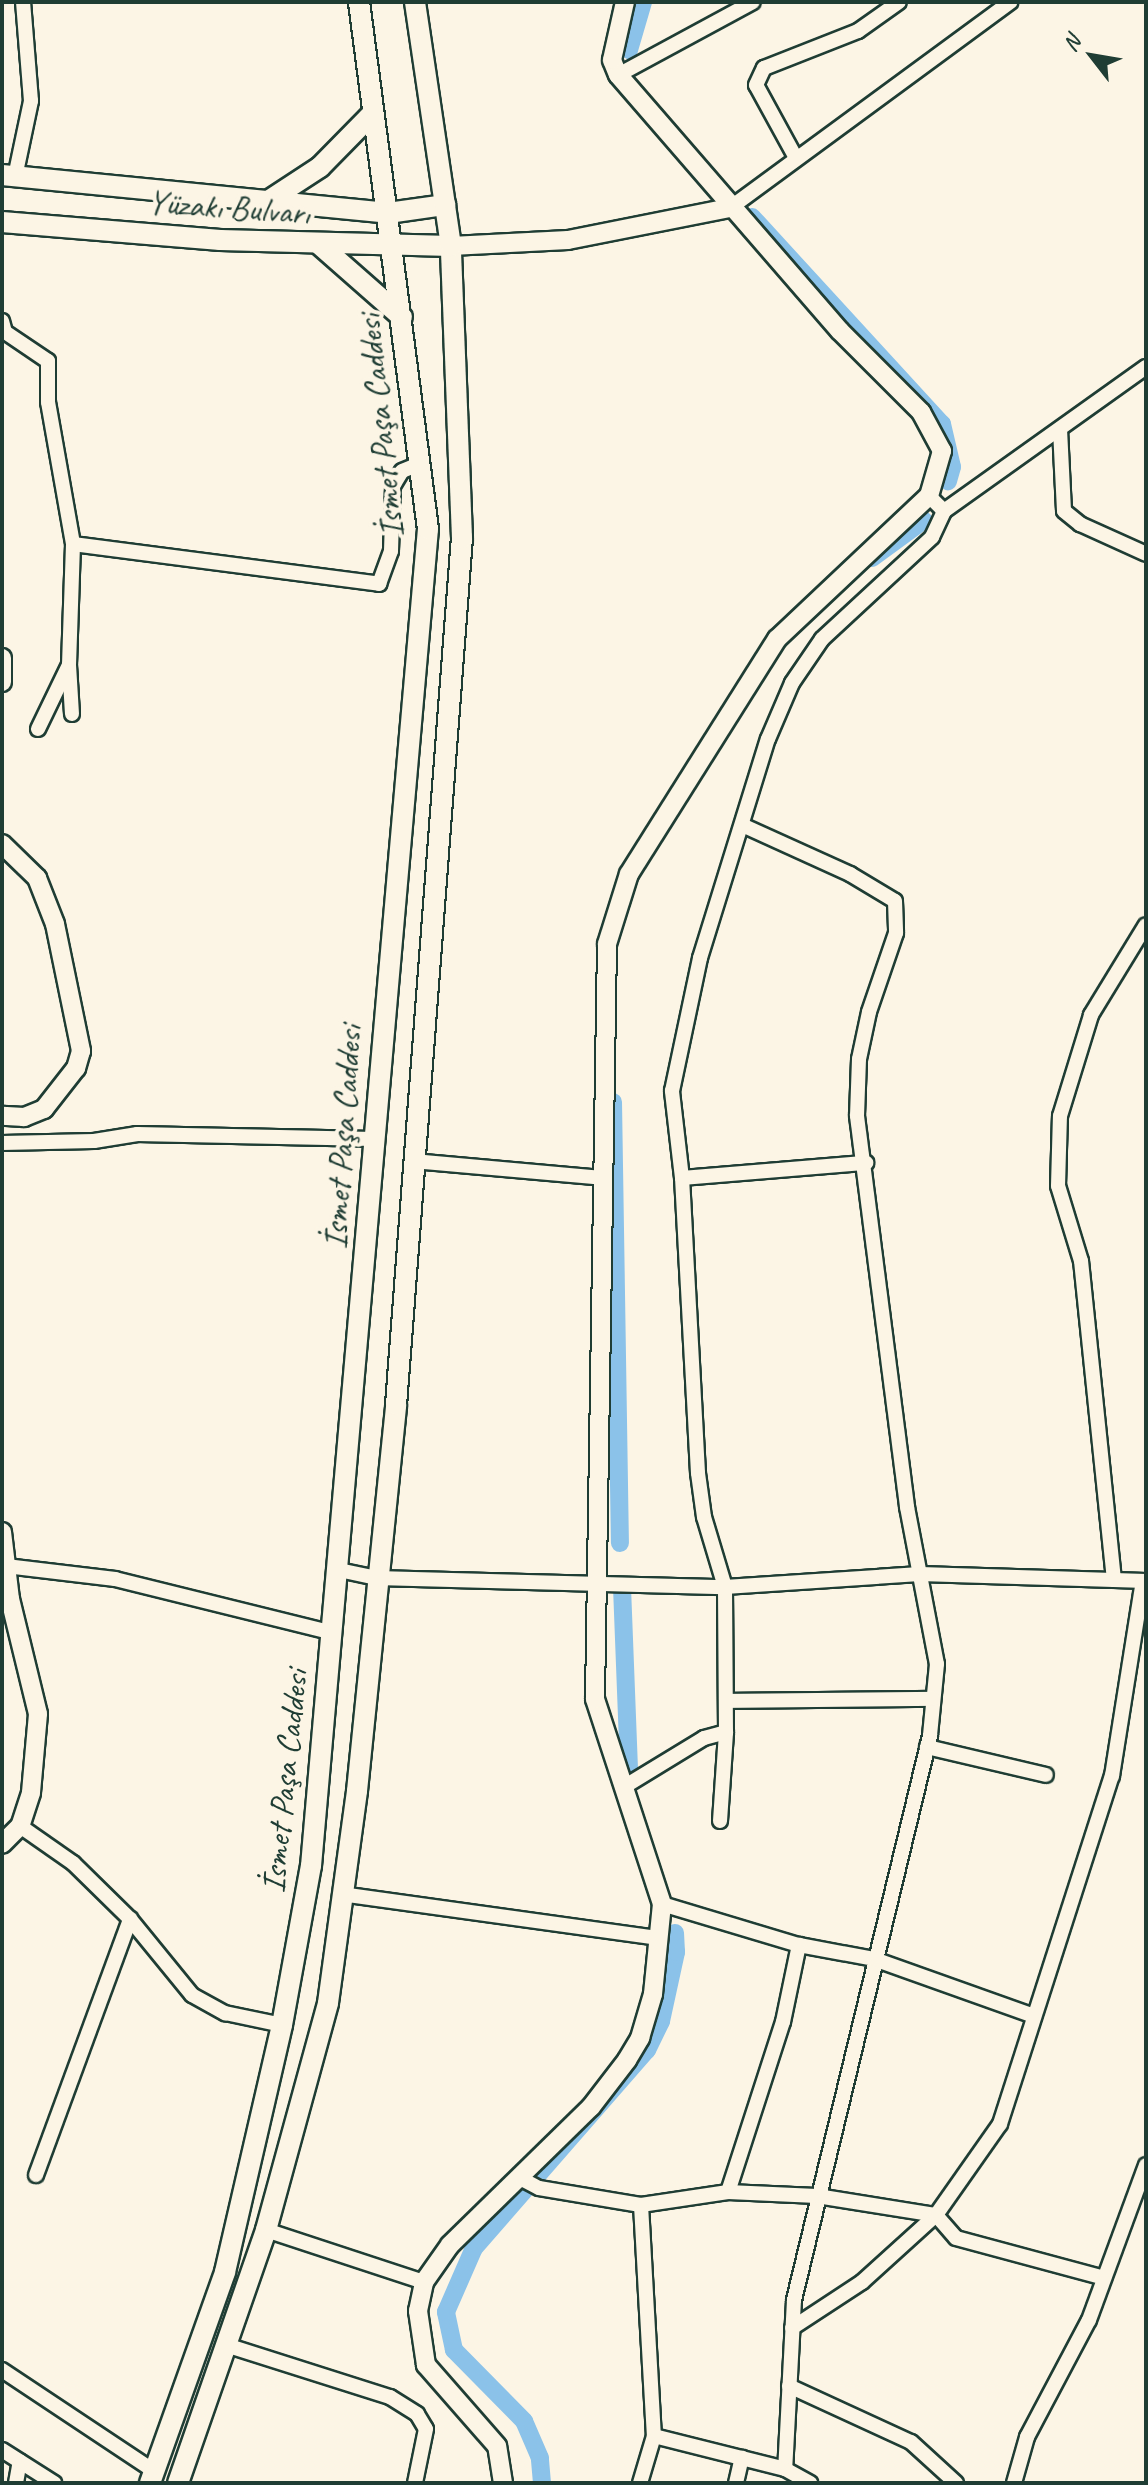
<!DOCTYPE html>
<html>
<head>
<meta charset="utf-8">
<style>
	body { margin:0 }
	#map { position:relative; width:1148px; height:2485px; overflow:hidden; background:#fcf5e5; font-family:Caveat,sans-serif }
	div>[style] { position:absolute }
	.canal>* { height:18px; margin:-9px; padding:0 9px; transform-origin:9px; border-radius:9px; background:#8bc2e9 }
	.roads { filter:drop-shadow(2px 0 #1f3d34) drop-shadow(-2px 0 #1f3d34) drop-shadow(0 2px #1f3d34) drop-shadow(0 -2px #1f3d34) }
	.minor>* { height:14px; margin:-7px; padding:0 7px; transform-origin:7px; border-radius:7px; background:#fcf5e5 }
	.tertiary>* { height:18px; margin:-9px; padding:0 9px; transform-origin:9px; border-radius:9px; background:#fcf5e5 }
	.secondary>* { height:20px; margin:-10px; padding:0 10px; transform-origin:10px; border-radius:10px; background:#fcf5e5 }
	span { translate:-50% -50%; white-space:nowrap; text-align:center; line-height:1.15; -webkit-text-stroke:8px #fcf5e5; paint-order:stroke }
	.street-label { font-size:34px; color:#1f3d34 }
	.frame { position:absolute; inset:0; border:4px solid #1f3d34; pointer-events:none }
	.north { position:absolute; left:1052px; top:16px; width:80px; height:80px; -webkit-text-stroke:6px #fcf5e5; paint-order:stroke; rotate:301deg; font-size:22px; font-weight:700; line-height:32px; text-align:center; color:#1f3d34 }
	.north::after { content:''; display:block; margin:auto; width:28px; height:36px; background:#1f3d34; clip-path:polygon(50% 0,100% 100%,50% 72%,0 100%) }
</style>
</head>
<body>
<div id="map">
	<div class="canal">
		<i style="left:629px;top:50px;width:50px;rotate:-73.7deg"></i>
		<i style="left:752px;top:217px;width:281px;rotate:47.5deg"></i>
		<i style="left:942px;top:424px;width:44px;rotate:76.9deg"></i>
		<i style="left:952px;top:467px;width:15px;rotate:106deg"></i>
		<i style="left:872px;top:558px;width:64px;rotate:-36.2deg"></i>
		<i style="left:613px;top:1102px;width:441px;rotate:89.1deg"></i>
		<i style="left:622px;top:1587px;width:186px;rotate:87.8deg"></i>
		<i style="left:542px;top:2483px;width:25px;rotate:-95deg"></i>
		<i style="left:540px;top:2458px;width:40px;rotate:-113.4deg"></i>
		<i style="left:524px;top:2421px;width:100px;rotate:-134.6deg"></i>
		<i style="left:454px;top:2350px;width:39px;rotate:-102deg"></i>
		<i style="left:446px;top:2312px;width:70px;rotate:-66.4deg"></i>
		<i style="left:474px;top:2248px;width:263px;rotate:-48.9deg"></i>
		<i style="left:647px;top:2050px;width:32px;rotate:-64deg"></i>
		<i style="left:661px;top:2021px;width:71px;rotate:-77.7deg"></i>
		<i style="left:676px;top:1952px;width:19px;rotate:-93deg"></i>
	</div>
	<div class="roads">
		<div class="minor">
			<i style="left:618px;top:75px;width:153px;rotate:-28.4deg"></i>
			<i style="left:796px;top:158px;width:83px;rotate:-118.7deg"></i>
			<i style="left:756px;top:85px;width:19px;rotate:-65deg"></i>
			<i style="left:764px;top:68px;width:101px;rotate:-21.5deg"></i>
			<i style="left:858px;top:31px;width:50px;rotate:-35.3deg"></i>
			<i style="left:15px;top:177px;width:78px;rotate:-78.1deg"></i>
			<i style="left:31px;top:101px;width:99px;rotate:-94.6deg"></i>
			<i style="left:730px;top:208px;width:348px;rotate:-36.3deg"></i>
			<i style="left:2px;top:321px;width:11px;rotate:75deg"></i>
			<i style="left:5px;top:332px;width:52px;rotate:34deg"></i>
			<i style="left:48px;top:361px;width:41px;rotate:90deg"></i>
			<i style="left:48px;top:402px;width:144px;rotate:80deg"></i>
			<i style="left:1060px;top:429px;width:82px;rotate:87.2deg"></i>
			<i style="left:1064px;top:511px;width:21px;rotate:39deg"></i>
			<i style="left:1080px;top:524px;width:72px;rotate:24.4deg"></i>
			<i style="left:944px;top:511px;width:248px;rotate:-35.5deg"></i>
			<i style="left:69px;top:665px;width:49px;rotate:86.5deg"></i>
			<i style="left:38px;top:729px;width:71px;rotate:-64.2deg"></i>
			<i style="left:69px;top:665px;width:121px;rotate:-88.1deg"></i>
			<i style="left:73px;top:544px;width:309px;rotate:7.4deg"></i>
			<i style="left:379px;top:584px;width:35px;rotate:-70deg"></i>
			<i style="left:391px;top:551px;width:65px;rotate:-88.2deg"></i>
			<i style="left:393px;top:486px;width:17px;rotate:-59deg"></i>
			<i style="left:402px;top:471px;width:18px;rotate:-22deg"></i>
			<i style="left:742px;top:825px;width:119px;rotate:24.4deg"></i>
			<i style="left:850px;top:874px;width:52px;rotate:31deg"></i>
			<i style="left:895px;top:901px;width:32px;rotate:88deg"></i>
			<i style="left:896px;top:933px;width:83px;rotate:108.9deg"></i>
			<i style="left:869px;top:1012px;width:48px;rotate:102deg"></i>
			<i style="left:859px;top:1059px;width:57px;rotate:92deg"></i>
			<i style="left:857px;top:1116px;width:394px;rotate:82.7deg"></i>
			<i style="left:907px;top:1507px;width:160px;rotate:79.2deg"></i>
			<i style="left:937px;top:1664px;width:72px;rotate:95.6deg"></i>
			<i style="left:930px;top:1736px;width:580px;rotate:103.56deg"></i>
			<i style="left:794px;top:2300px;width:169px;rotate:93deg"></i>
			<i style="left:2px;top:1143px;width:92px;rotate:-1.2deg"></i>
			<i style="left:94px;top:1141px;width:44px;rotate:-9.2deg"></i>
			<i style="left:137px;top:1134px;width:237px;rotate:1.2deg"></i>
			<i style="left:413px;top:1161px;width:190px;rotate:5.1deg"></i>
			<i style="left:682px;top:1178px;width:185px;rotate:-4.7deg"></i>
			<i style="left:6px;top:1566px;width:110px;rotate:6.8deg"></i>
			<i style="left:115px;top:1579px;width:225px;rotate:13.9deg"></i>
			<i style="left:339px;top:1570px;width:38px;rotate:12deg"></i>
			<i style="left:376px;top:1578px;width:349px;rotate:1.5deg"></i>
			<i style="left:725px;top:1587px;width:195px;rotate:-3.8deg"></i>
			<i style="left:920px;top:1574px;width:226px;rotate:1.8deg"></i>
			<i style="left:1114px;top:1580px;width:321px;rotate:-95.9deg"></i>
			<i style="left:1081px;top:1261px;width:78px;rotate:-107deg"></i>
			<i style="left:1058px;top:1186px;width:70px;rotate:-88.4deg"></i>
			<i style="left:1060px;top:1116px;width:106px;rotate:-72.9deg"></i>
			<i style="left:1091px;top:1015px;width:105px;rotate:-58.6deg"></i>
			<i style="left:726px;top:1701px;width:207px;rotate:-0.6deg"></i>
			<i style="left:927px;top:1747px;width:122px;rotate:13.2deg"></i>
			<i style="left:627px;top:1785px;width:90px;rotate:-31.4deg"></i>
			<i style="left:704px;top:1738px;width:23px;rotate:-15deg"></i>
			<i style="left:720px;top:1821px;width:89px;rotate:-86.1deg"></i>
			<i style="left:726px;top:1732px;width:145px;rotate:-90.4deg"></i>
			<i style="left:725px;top:1587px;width:73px;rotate:-106.7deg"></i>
			<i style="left:704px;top:1517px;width:44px;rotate:-97.8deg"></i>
			<i style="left:698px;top:1473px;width:295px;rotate:-93.1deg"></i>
			<i style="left:682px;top:1178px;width:88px;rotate:-96.6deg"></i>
			<i style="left:672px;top:1091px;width:136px;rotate:-78.1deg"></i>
			<i style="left:700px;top:958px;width:229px;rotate:-72.8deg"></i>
			<i style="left:768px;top:739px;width:61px;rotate:-66.8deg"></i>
			<i style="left:792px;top:683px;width:53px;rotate:-55.7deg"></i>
			<i style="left:822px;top:639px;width:150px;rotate:-42.8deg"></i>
			<i style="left:932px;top:537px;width:29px;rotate:-65deg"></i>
			<i style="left:944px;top:511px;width:21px;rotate:-135deg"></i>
			<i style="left:20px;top:1826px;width:65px;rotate:34.9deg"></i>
			<i style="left:73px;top:1863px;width:80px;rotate:44.5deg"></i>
			<i style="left:130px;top:1919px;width:98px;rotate:50.8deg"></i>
			<i style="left:192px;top:1995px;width:38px;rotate:29deg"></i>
			<i style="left:225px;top:2013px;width:58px;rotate:11.9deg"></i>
			<i style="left:341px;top:1894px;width:321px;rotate:7.9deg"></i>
			<i style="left:662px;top:1904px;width:143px;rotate:16.7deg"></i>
			<i style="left:799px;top:1945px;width:76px;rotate:10.6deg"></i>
			<i style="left:874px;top:1959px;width:167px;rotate:19.6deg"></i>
			<i style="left:36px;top:2175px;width:273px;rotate:-69.8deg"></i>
			<i style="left:520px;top:2178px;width:21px;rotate:28deg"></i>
			<i style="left:539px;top:2188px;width:103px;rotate:9.5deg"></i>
			<i style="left:641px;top:2205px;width:231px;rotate:86.8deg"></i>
			<i style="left:654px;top:2436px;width:49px;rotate:106.6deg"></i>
			<i style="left:728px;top:2192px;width:179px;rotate:-72.1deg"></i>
			<i style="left:783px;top:2022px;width:79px;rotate:-78.3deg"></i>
			<i style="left:641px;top:2205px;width:88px;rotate:-8.5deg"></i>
			<i style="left:728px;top:2192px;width:89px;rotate:2.6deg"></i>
			<i style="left:817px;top:2196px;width:121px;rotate:9.1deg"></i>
			<i style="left:936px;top:2215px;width:30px;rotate:49deg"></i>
			<i style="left:956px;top:2238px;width:150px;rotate:15.1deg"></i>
			<i style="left:266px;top:2230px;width:166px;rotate:18.2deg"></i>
			<i style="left:792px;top:2328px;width:84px;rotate:-33.3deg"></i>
			<i style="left:862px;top:2282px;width:100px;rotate:-42.2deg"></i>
			<i style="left:936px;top:2215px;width:111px;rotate:-54.9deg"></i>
			<i style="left:1000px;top:2124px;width:366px;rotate:-72.2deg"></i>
			<i style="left:1112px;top:1776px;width:197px;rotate:-81deg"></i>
			<i style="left:229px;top:2346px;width:169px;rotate:17.6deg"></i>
			<i style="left:390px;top:2397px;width:32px;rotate:32deg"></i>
			<i style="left:417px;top:2414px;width:17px;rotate:59deg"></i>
			<i style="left:426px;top:2429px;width:55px;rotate:101.5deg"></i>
			<i style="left:2px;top:2370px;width:182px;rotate:33.6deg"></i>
			<i style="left:789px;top:2386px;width:134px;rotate:24.7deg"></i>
			<i style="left:911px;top:2442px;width:61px;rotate:42.3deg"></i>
			<i style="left:654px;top:2436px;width:135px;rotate:14.1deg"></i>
			<i style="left:785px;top:2469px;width:29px;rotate:29deg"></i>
			<i style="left:2px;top:2450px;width:62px;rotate:32.4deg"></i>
			<i style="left:16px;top:2483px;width:22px;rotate:-80deg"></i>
			<i style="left:736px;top:2483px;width:26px;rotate:-77deg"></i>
			<i style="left:1014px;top:2483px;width:48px;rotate:-74.2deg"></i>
			<i style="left:1027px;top:2437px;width:132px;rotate:-62.1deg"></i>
			<i style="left:1089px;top:2320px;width:165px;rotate:-69.8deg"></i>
		</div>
		<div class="tertiary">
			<i style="left:451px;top:246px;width:117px;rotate:-2.9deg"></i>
			<i style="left:568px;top:240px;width:165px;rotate:-11.2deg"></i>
			<i style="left:2px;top:658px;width:24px;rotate:90deg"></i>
			<i style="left:2px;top:844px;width:49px;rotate:44.2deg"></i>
			<i style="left:37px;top:878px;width:49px;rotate:68.6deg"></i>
			<i style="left:55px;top:924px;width:130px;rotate:78.4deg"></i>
			<i style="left:81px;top:1051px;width:18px;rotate:106deg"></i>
			<i style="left:76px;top:1068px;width:52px;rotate:128deg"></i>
			<i style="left:44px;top:1109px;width:22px;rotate:158deg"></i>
			<i style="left:24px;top:1117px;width:22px;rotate:-177deg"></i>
			<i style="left:2px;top:1532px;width:67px;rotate:83.2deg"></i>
			<i style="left:10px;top:1599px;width:118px;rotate:76.3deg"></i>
			<i style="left:38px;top:1714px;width:79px;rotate:95.1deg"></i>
			<i style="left:31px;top:1793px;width:35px;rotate:108deg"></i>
			<i style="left:20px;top:1826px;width:25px;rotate:135deg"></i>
			<i style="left:503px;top:2483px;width:37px;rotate:-99deg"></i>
			<i style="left:497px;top:2446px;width:108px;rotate:-131.2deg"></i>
			<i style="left:426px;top:2365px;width:55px;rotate:-98.4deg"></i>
			<i style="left:418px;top:2311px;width:30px;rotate:-78deg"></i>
			<i style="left:424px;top:2282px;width:45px;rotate:-54.9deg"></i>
			<i style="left:450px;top:2245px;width:197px;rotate:-44.4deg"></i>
			<i style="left:591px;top:2107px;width:59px;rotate:-52.5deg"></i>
			<i style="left:627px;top:2060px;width:26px;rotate:-59deg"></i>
			<i style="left:640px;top:2038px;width:46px;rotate:-73.5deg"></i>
			<i style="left:653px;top:1994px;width:90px;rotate:-84.3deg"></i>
			<i style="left:662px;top:1904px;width:216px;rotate:-108.1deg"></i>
			<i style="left:595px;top:1699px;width:755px;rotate:-89.09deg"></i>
			<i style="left:607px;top:944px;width:73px;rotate:-72.6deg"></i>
			<i style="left:629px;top:874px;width:278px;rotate:-57.8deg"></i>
			<i style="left:777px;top:639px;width:209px;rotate:-43.3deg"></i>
			<i style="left:929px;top:496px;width:47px;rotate:-73.9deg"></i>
			<i style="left:942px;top:451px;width:44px;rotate:-118.3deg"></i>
			<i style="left:921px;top:412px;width:115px;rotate:-135deg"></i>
			<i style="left:840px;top:331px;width:339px;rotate:-130.9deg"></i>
			<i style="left:618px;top:75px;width:16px;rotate:-112deg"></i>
			<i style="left:612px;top:60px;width:59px;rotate:-77.4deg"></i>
		</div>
		<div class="secondary">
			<i style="left:2px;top:175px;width:388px;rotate:5.6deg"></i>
			<i style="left:388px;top:213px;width:58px;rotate:-8deg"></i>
			<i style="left:268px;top:201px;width:62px;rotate:-33.2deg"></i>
			<i style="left:320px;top:167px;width:76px;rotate:-45.5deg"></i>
			<i style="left:2px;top:222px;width:219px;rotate:4.7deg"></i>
			<i style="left:220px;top:240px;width:231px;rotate:1.5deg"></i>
			<i style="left:320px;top:245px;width:109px;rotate:41.3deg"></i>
			<i style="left:150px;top:2483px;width:224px;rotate:-70.4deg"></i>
			<i style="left:225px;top:2272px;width:253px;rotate:-77deg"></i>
			<i style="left:282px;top:2025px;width:162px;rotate:-79.7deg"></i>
			<i style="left:311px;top:1866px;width:1342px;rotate:-85deg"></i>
			<i style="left:428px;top:529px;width:531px;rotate:-97.46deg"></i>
			<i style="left:178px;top:2483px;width:268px;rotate:-70.8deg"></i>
			<i style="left:266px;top:2230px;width:235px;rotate:-74.7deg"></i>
			<i style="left:328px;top:2003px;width:214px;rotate:-82.2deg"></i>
			<i style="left:357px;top:1791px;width:388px;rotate:-84.2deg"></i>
			<i style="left:396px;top:1405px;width:870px;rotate:-85.65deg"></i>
			<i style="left:462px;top:538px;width:292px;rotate:-92.2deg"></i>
			<i style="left:451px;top:246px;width:247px;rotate:-98.4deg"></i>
		</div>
	</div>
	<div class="street-label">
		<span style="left:229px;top:207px;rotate:4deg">Yüzakı Bulvarı</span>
		<span style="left:380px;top:426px;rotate:-96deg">İsmet Paşa Caddesi</span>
		<span style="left:342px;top:1137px;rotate:-86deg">İsmet Paşa Caddesi</span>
		<span style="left:284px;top:1781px;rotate:-84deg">İsmet Paşa Caddesi</span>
	</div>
	<div class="frame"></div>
	<div class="north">N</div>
</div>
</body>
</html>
